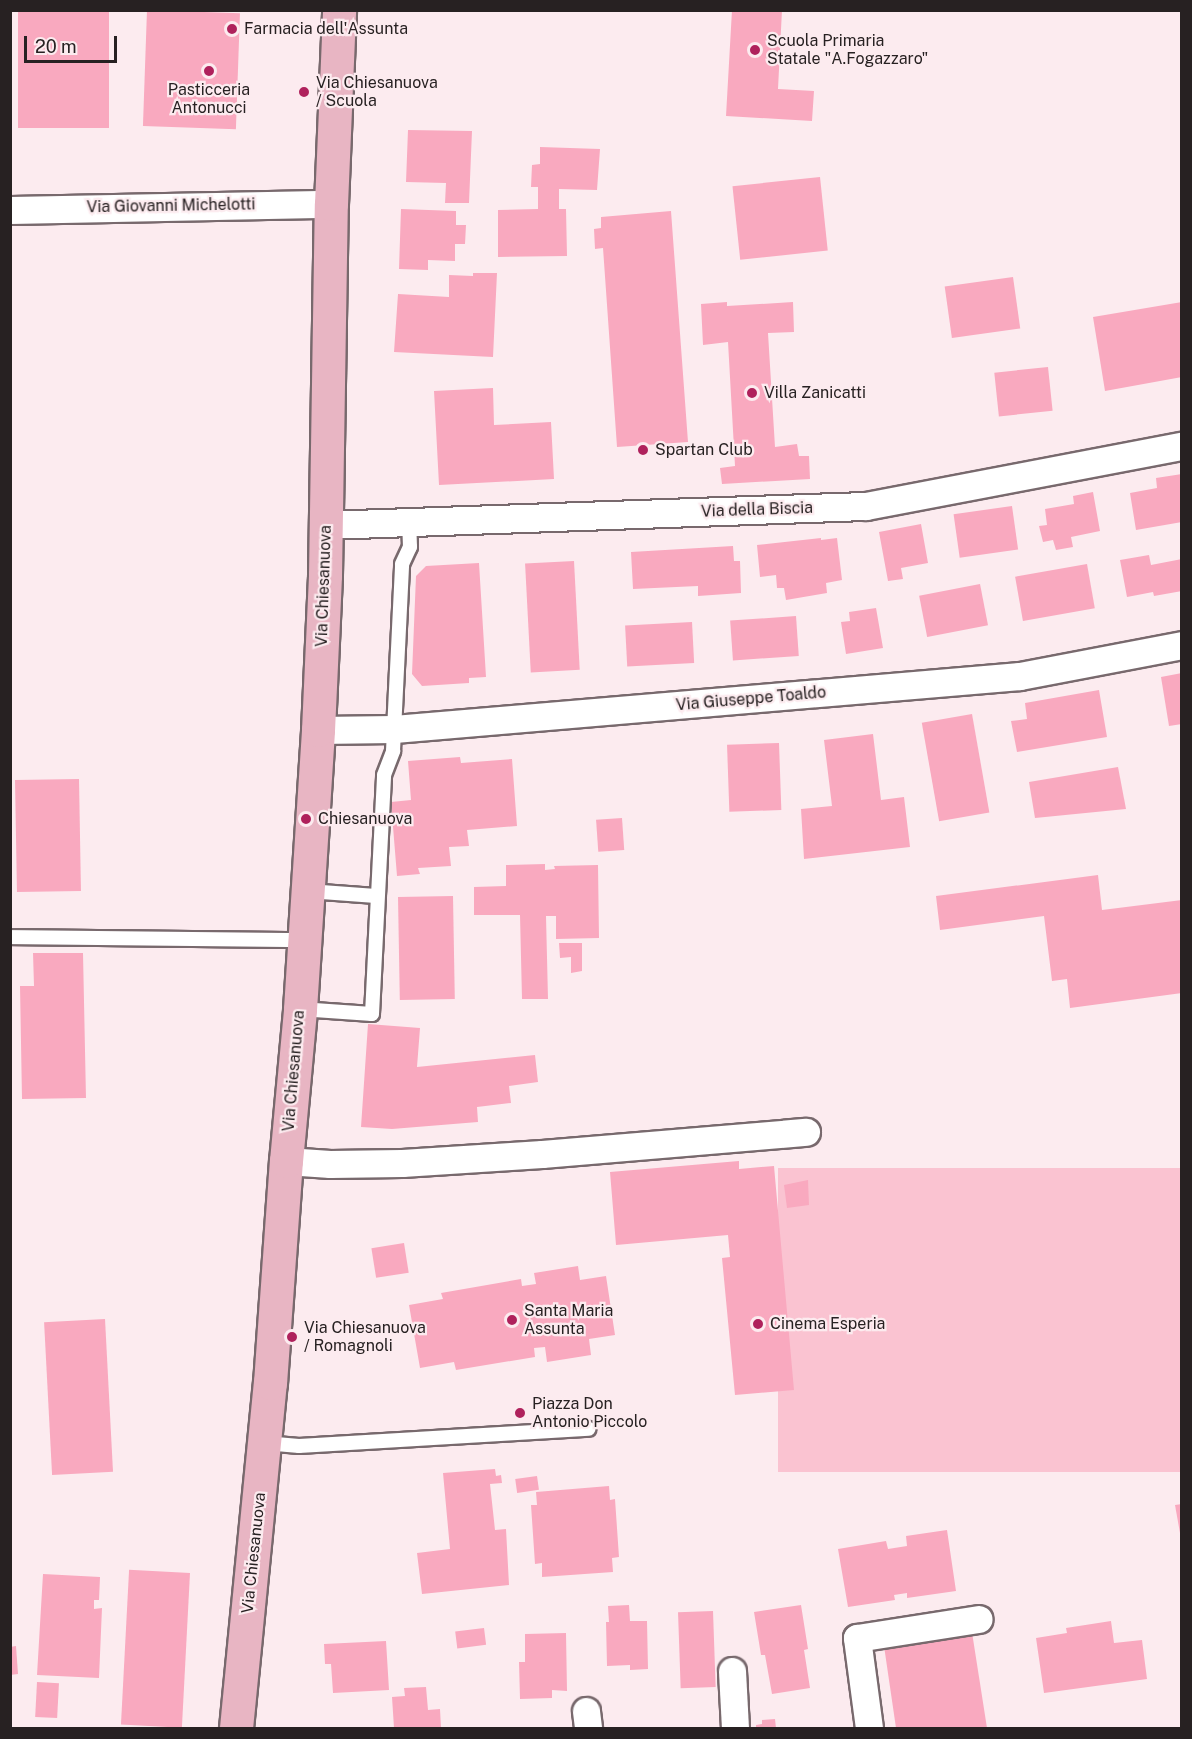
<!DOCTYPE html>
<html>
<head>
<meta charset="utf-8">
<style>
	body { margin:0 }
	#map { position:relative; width:1192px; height:1739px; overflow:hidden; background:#fcebef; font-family:"Public Sans",sans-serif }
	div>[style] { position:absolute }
	.green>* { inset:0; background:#fac3d1; transform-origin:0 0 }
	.building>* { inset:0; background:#f9a9bf; transform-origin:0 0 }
	.roads { filter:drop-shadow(2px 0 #78696d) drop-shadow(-2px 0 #78696d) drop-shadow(0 2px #78696d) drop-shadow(0 -2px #78696d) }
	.lane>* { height:14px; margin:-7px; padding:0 7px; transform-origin:7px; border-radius:7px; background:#fff }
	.street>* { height:27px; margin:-13.5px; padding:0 13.5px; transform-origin:13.5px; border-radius:13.5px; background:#fff }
	.primary>* { height:33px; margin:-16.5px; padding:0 16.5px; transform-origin:16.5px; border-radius:16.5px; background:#e8b5c3 }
	.dots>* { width:16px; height:16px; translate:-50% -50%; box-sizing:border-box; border:3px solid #fcebef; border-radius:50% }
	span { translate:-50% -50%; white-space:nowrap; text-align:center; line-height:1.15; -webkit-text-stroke:4.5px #fcebef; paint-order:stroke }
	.poi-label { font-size:16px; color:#272122 }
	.left { translate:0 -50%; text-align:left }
	.street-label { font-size:16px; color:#272122 }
	.frame { position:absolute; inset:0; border:12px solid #272122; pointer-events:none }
	.scale { position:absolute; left:24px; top:36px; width:93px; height:27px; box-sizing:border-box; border:3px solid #272122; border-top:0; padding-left:8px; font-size:18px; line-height:21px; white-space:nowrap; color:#272122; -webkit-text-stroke:4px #fcebef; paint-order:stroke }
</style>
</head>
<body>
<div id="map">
	<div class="green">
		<i style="left:1181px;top:1168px;width:304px;height:403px;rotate:90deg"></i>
	</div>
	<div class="building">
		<i style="left:147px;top:10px;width:93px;height:116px;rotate:2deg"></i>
		<i style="clip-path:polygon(732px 10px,782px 10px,778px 89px,814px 91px,812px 121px,726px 116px)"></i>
		<i style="left:18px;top:12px;width:91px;height:116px"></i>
		<i style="clip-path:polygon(408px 130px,472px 131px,469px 203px,445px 203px,446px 183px,406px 182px)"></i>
		<i style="clip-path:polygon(540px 147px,600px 149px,597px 190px,559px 189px,559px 209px,566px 209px,567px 256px,498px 257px,498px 210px,538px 209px,538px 187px,531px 187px,532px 165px,540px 164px)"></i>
		<i style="left:820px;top:177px;width:74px;height:88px;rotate:84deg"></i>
		<i style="clip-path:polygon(401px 209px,456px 211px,456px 225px,466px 225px,465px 244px,455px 244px,455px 261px,428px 260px,428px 270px,399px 269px)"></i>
		<i style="clip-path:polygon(671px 211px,688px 442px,617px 447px,603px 248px,595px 249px,594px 229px,601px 228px,601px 217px)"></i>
		<i style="clip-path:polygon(473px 273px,497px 273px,493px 357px,394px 352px,398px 294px,449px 297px,449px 275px,473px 276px)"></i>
		<i style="left:1013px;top:277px;width:52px;height:69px;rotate:82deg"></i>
		<i style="clip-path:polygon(727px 302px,727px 306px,793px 302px,794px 332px,768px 333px,775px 447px,797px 444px,799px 456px,809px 456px,810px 479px,722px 484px,720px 468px,735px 466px,728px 342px,703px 345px,701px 304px)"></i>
		<i style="clip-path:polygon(1182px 302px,1182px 377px,1105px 391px,1093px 317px)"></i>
		<i style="left:1048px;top:367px;width:44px;height:54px;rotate:84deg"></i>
		<i style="clip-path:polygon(493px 388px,494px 425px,551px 422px,554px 479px,439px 485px,434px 391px)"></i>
		<i style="clip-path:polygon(1182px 474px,1182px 522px,1136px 530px,1130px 493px,1157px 488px,1156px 478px)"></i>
		<i style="clip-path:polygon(1093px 492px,1100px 531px,1071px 537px,1073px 547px,1056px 550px,1053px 540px,1043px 542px,1039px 526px,1047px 525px,1045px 509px,1074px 504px,1073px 496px)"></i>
		<i style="left:1012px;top:506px;width:44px;height:59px;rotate:82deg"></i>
		<i style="clip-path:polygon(921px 524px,928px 563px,901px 568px,903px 579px,888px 581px,879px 532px)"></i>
		<i style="clip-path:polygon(821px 538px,821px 540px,837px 538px,842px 580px,826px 583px,827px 593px,786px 600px,784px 588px,777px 588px,776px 575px,760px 577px,757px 545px)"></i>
		<i style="clip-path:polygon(733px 546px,734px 561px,740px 561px,741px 593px,698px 596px,698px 586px,633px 589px,631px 552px)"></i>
		<i style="clip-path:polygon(1149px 555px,1151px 565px,1182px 559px,1182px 591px,1154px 596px,1153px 592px,1127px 597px,1120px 560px)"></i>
		<i style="left:574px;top:561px;width:109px;height:49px;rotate:87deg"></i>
		<i style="clip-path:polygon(479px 563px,486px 677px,469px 678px,469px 683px,422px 686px,412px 674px,416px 576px,426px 566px)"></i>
		<i style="left:1087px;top:564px;width:45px;height:73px;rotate:80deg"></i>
		<i style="left:980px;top:584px;width:42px;height:62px;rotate:79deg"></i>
		<i style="clip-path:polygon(876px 608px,883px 648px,846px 654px,841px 622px,850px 621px,849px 612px)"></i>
		<i style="left:796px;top:616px;width:40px;height:66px;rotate:86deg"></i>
		<i style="left:692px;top:622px;width:41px;height:67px;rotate:87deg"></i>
		<i style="clip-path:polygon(1182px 673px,1182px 724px,1169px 726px,1161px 677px)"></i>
		<i style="clip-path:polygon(1099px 690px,1107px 737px,1017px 752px,1011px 721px,1027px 719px,1025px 703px)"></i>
		<i style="left:972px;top:714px;width:100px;height:51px;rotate:80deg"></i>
		<i style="clip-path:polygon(873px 734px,881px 800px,904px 797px,910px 847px,804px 859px,801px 809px,832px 806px,824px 740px)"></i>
		<i style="left:779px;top:743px;width:67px;height:52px;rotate:88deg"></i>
		<i style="clip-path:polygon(460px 757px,461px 763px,512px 759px,517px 826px,467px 830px,469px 846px,449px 847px,451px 866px,418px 868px,420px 874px,397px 876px,391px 802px,411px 800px,408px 761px)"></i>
		<i style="clip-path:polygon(1118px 767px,1126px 809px,1035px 818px,1029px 782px)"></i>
		<i style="left:79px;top:779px;width:112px;height:64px;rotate:89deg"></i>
		<i style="left:622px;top:818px;width:32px;height:26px;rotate:86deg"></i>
		<i style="clip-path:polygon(545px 864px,545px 870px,555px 869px,554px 866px,598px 865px,599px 938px,556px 939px,556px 916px,546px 916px,548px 999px,522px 999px,520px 915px,474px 915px,474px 887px,506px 886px,506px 865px)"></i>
		<i style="clip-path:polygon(1098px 875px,1102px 910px,1182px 900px,1182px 993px,1070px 1008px,1067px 979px,1052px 981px,1044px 916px,940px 930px,936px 896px)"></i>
		<i style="left:453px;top:896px;width:103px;height:55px;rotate:89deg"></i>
		<i style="clip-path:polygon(559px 943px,582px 943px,582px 971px,571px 973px,571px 957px,560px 958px)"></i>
		<i style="clip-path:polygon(33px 953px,83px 953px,86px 1098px,22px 1099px,20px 986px,34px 986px)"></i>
		<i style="clip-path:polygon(368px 1024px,420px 1028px,417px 1067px,535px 1055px,538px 1082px,509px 1086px,511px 1103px,477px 1107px,478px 1122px,392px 1129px,361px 1127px)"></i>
		<i style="clip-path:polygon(739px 1161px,739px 1169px,774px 1166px,794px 1390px,735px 1395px,722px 1258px,730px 1257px,728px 1235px,616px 1245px,610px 1172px)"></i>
		<i style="clip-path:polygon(808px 1180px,809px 1205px,787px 1208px,784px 1185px)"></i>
		<i style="left:404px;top:1243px;width:30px;height:33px;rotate:81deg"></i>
		<i style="clip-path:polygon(578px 1266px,580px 1280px,606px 1276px,615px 1335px,589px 1339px,591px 1355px,547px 1362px,545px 1347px,534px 1348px,535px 1357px,456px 1370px,454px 1362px,420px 1368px,409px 1305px,443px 1299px,441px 1293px,521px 1279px,522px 1286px,536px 1284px,534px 1273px)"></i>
		<i style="left:105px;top:1319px;width:153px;height:61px;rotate:87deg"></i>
		<i style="clip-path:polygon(495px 1469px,496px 1476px,501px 1475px,502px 1483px,490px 1484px,495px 1530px,506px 1529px,509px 1585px,422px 1594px,417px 1553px,450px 1549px,443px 1473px)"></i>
		<i style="left:537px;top:1476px;width:14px;height:22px;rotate:82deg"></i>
		<i style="clip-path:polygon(609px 1486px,610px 1500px,615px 1499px,619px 1557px,612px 1558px,613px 1572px,542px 1577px,542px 1563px,535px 1564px,531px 1505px,537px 1505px,536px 1492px)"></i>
		<i style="clip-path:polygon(1182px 1504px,1182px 1533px,1180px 1533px,1175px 1505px)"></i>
		<i style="clip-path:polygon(947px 1530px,956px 1591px,907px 1598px,907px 1593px,894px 1595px,895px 1600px,848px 1607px,838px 1549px,886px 1541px,888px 1549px,907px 1546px,906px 1536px)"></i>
		<i style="left:190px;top:1573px;width:155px;height:61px;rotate:93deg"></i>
		<i style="clip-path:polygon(43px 1574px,100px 1577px,99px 1600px,94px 1600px,94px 1609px,102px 1608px,99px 1678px,37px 1675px)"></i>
		<i style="clip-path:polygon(629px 1605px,630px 1621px,647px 1621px,648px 1669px,630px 1670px,630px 1665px,607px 1666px,606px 1622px,609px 1622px,608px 1606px)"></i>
		<i style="clip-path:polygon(801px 1605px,808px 1649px,804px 1650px,810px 1688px,772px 1694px,765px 1655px,761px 1655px,754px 1612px)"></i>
		<i style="left:713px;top:1611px;width:76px;height:35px;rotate:88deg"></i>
		<i style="clip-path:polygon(1111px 1621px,1114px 1643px,1142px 1640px,1147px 1679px,1044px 1693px,1036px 1638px,1067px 1633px,1066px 1628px)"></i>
		<i style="clip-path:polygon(971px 1626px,987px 1728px,896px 1728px,883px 1639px)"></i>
		<i style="left:484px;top:1628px;width:17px;height:29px;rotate:83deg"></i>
		<i style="clip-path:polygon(566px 1633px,567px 1691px,552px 1690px,552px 1698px,520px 1699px,519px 1662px,525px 1662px,525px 1634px)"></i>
		<i style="clip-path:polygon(386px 1641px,389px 1690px,333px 1693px,331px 1664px,325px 1664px,324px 1644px)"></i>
		<i style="clip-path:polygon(16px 1646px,18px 1674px,10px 1675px,10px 1647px)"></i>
		<i style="left:37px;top:1682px;width:22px;height:35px;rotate:3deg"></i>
		<i style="clip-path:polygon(426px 1687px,428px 1710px,440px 1709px,441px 1728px,394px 1728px,392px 1697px,405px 1696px,404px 1688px)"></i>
		<i style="clip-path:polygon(775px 1719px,776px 1728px,756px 1728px,756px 1725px,762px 1724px,762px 1720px)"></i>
	</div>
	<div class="roads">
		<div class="lane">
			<i style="left:308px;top:891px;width:68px;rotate:4.2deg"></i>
			<i style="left:10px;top:937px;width:294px;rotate:0.6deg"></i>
			<i style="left:300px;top:1009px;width:72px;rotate:4deg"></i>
			<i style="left:372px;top:1014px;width:239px;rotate:-87.1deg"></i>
			<i style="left:384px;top:775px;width:26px;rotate:-69deg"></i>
			<i style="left:393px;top:751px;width:187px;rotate:-87.2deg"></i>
			<i style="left:402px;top:564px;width:19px;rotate:-65deg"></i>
			<i style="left:410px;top:547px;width:24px;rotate:-92deg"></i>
			<i style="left:265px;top:1443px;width:34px;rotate:5deg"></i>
			<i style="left:299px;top:1446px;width:290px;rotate:-3.4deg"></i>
		</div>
		<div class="street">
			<i style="left:10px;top:210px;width:321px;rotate:-1.1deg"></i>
			<i style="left:326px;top:525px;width:540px;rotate:-2.02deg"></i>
			<i style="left:866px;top:506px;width:322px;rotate:-10.8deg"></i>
			<i style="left:318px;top:730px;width:76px;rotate:-0.8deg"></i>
			<i style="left:394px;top:729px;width:628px;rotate:-4.84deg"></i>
			<i style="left:1020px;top:676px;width:165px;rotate:-10.8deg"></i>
			<i style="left:286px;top:1161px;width:44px;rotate:3.9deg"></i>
			<i style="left:330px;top:1164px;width:72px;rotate:-0.8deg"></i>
			<i style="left:402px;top:1163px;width:140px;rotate:-3.7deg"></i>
			<i style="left:542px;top:1154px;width:265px;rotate:-4.8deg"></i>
			<i style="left:732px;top:1671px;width:57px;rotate:87deg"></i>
			<i style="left:586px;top:1711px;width:17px;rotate:83deg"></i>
			<i style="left:869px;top:1728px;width:91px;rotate:-97.6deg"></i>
			<i style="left:857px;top:1638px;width:123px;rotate:-8.9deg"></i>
		</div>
		<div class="primary">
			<i style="left:236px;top:1728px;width:347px;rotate:-84.4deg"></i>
			<i style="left:270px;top:1383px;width:223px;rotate:-85.9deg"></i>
			<i style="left:286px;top:1161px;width:153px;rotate:-84.7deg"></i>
			<i style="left:300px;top:1009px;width:280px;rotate:-86.3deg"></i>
			<i style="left:318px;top:730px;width:155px;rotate:-87.4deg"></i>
			<i style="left:325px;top:575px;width:371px;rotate:-89.1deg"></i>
			<i style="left:331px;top:204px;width:194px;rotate:-87.6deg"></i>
		</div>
	</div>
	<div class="dots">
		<i style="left:232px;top:29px;background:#af215c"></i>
		<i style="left:755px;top:50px;background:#af215c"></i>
		<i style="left:209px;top:71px;background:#af215c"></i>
		<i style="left:304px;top:92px;background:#af215c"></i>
		<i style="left:752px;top:393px;background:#af215c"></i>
		<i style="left:643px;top:450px;background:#af215c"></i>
		<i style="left:306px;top:819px;background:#af215c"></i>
		<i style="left:512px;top:1320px;background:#af215c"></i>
		<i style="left:758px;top:1324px;background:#af215c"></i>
		<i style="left:292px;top:1337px;background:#af215c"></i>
		<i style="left:520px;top:1413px;background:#af215c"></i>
	</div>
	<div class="poi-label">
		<span class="left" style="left:244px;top:29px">Farmacia dell'Assunta</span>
		<span class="left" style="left:767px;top:50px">Scuola Primaria<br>Statale "A.Fogazzaro"</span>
		<span class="left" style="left:316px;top:92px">Via Chiesanuova<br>/ Scuola</span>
		<span style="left:209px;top:99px">Pasticceria<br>Antonucci</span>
		<span class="left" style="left:764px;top:393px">Villa Zanicatti</span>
		<span class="left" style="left:655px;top:450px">Spartan Club</span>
		<span class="left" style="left:318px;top:819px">Chiesanuova</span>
		<span class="left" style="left:524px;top:1320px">Santa Maria<br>Assunta</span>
		<span class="left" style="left:770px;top:1324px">Cinema Esperia</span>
		<span class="left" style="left:304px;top:1337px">Via Chiesanuova<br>/ Romagnoli</span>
		<span class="left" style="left:532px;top:1413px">Piazza Don<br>Antonio Piccolo</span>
	</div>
	<div class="street-label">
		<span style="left:171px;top:206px;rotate:-1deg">Via Giovanni Michelotti</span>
		<span style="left:757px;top:510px;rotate:-2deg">Via della Biscia</span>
		<span style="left:324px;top:586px;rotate:-88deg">Via Chiesanuova</span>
		<span style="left:751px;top:699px;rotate:-5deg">Via Giuseppe Toaldo</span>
		<span style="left:294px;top:1071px;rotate:-85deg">Via Chiesanuova</span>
		<span style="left:254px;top:1553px;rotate:-84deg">Via Chiesanuova</span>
	</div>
	<div class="frame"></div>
	<div class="scale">20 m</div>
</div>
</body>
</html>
